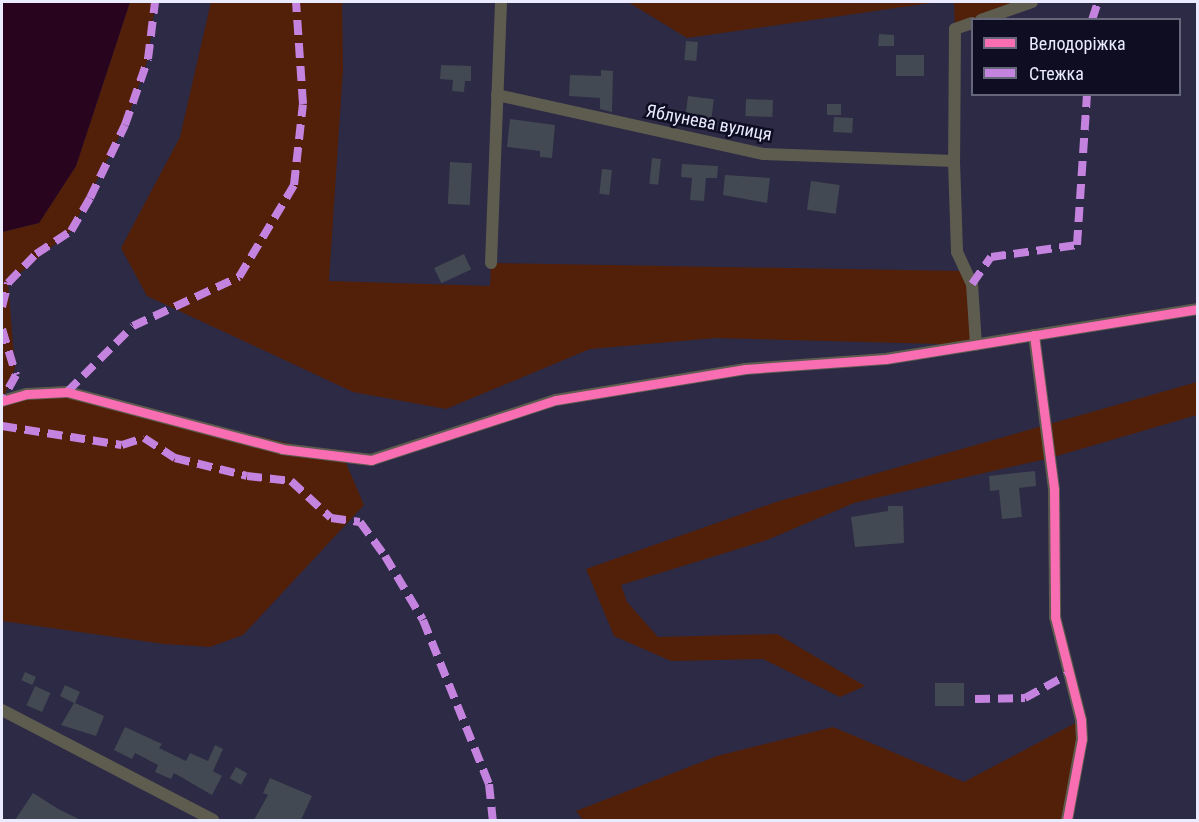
<!DOCTYPE html>
<html>
<head>
<meta charset="utf-8">
<style>
	body { margin:0 }
	#map { position:relative; width:1199px; height:822px; overflow:hidden; background:#2c2a44; font-family:"Roboto Condensed",sans-serif }
	div>[style] { position:absolute }
	.green>* { inset:0; background:#521f09 }
	.water>* { inset:0; background:#28041f }
	.building>* { inset:0; background:#424952; transform-origin:0 0 }
	.minor>* { height:12px; margin:-6px; padding:0 6px; transform-origin:6px; border-radius:6px; background:#5e5c4f }
	.quiet>* { height:8px; margin-top:-4px; transform-origin:0; background:repeating-linear-gradient(90deg,#c483df 0 15px,transparent 0 23px) }
	.cycleway>* { height:9px; margin:-4.5px; padding:0 4.5px; transform-origin:4.5px; border-radius:4.5px; background:#f96db3 }
	span { translate:-50% -50%; white-space:nowrap; text-align:center; line-height:1.15; -webkit-text-stroke:5px #0e0d22; paint-order:stroke }
	.street-label { font-size:18px; color:#eaebfe }
	.frame { position:absolute; inset:0; border:3px solid #eaebfe; pointer-events:none }
	.legend { position:absolute; left:971px; top:18px; width:210px; height:78px; box-sizing:border-box; background:#0e0d22; border:2px solid #66667a; margin:0; padding:8px 10px; list-style:none; font-size:18px; color:#eaebfe }
	.legend li { display:flex; align-items:center; gap:12px; height:30px }
	.legend b { width:30px; border:2px solid #66667a }
</style>
</head>
<body>
<div id="map">
	<div class="green">
		<i style="clip-path:polygon(130px 2px,155px 2px,148px 59px,125px 125px,71px 231px,8px 283px,15px 368px,3px 400px,67px 392px,343px 456px,364px 505px,243px 635px,210px 647px,164px 644px,2px 621px,2px 232px,39px 223px,76px 166px)"></i>
		<i style="clip-path:polygon(211px 2px,342px 2px,343px 69px,329px 281px,490px 286px,491px 263px,963px 271px,972px 284px,976px 345px,716px 338px,590px 349px,446px 409px,353px 392px,147px 296px,121px 248px,180px 137px)"></i>
		<i style="clip-path:polygon(628px 2px,938px 2px,687px 38px)"></i>
		<i style="clip-path:polygon(954px 2px,1032px 2px,955px 29px)"></i>
		<i style="clip-path:polygon(1197px 382px,1197px 415px,1050px 458px,854px 503px,767px 540px,621px 585px,627px 602px,658px 637px,777px 634px,865px 686px,840px 697px,763px 659px,671px 661px,614px 636px,586px 569px,776px 502px)"></i>
		<i style="clip-path:polygon(1081px 720px,1067px 820px,583px 820px,576px 811px,717px 756px,833px 727px,964px 782px)"></i>
	</div>
	<div class="water">
		<i style="clip-path:polygon(2px 2px,130px 2px,76px 166px,39px 223px,2px 232px)"></i>
	</div>
	<div class="building">
		<i style="clip-path:polygon(879px 34px,894px 35px,894px 46px,878px 46px)"></i>
		<i style="left:686px;top:41px;width:12px;height:19px;rotate:5deg"></i>
		<i style="left:896px;top:55px;width:28px;height:21px"></i>
		<i style="clip-path:polygon(441px 65px,471px 66px,471px 81px,465px 81px,464px 92px,452px 91px,453px 80px,440px 79px)"></i>
		<i style="clip-path:polygon(601px 70px,613px 71px,612px 112px,600px 109px,600px 98px,569px 96px,570px 75px,601px 76px)"></i>
		<i style="left:688px;top:96px;width:26px;height:25px;rotate:7deg"></i>
		<i style="left:746px;top:99px;width:27px;height:17px;rotate:2deg"></i>
		<i style="left:827px;top:104px;width:14px;height:11px"></i>
		<i style="left:834px;top:117px;width:19px;height:15px;rotate:3deg"></i>
		<i style="clip-path:polygon(510px 119px,555px 125px,552px 158px,540px 157px,540px 151px,507px 147px)"></i>
		<i style="left:652px;top:158px;width:9px;height:26px;rotate:6deg"></i>
		<i style="left:450px;top:162px;width:22px;height:42px;rotate:3deg"></i>
		<i style="clip-path:polygon(682px 164px,718px 166px,717px 178px,706px 178px,704px 201px,690px 200px,692px 178px,681px 177px)"></i>
		<i style="left:602px;top:169px;width:10px;height:25px;rotate:6deg"></i>
		<i style="clip-path:polygon(725px 175px,770px 178px,767px 203px,723px 195px)"></i>
		<i style="left:811px;top:181px;width:29px;height:29px;rotate:8deg"></i>
		<i style="left:464px;top:254px;width:17px;height:33px;rotate:65deg"></i>
		<i style="clip-path:polygon(1035px 471px,1036px 486px,1019px 488px,1022px 517px,1002px 519px,999px 490px,990px 491px,989px 476px)"></i>
		<i style="clip-path:polygon(888px 506px,903px 506px,904px 543px,855px 547px,851px 517px,888px 511px)"></i>
		<i style="left:25px;top:672px;width:12px;height:9px;rotate:24deg"></i>
		<i style="left:935px;top:683px;width:29px;height:23px"></i>
		<i style="clip-path:polygon(65px 685px,80px 692px,75px 703px,104px 716px,96px 736px,61px 725px,74px 703px,60px 696px)"></i>
		<i style="left:35px;top:686px;width:17px;height:21px;rotate:24deg"></i>
		<i style="clip-path:polygon(125px 727px,162px 744px,159px 748px,186px 761px,190px 753px,208px 761px,215px 745px,223px 749px,213px 771px,222px 776px,212px 795px,174px 773px,171px 779px,155px 772px,158px 765px,135px 753px,132px 759px,114px 750px)"></i>
		<i style="left:236px;top:767px;width:13px;height:13px;rotate:29deg"></i>
		<i style="clip-path:polygon(270px 778px,312px 796px,301px 820px,254px 820px,268px 795px,263px 793px)"></i>
		<i style="clip-path:polygon(33px 793px,60px 810px,81px 820px,15px 820px)"></i>
	</div>
	<div class="minor">
		<i style="left:981px;top:20px;width:54px;rotate:-19.4deg"></i>
		<i style="left:972px;top:23px;width:18px;rotate:161deg"></i>
		<i style="left:955px;top:29px;width:132px;rotate:90.4deg"></i>
		<i style="left:954px;top:161px;width:91px;rotate:88.1deg"></i>
		<i style="left:957px;top:252px;width:35px;rotate:65deg"></i>
		<i style="left:972px;top:284px;width:61px;rotate:86.2deg"></i>
		<i style="left:497px;top:95px;width:273px;rotate:12.5deg"></i>
		<i style="left:764px;top:154px;width:190px;rotate:2.1deg"></i>
		<i style="left:491px;top:263px;width:261px;rotate:-87.8deg"></i>
		<i style="left:1034px;top:335px;width:156px;rotate:82.6deg"></i>
		<i style="left:1054px;top:490px;width:127px;rotate:89.5deg"></i>
		<i style="left:1055px;top:617px;width:106px;rotate:75.8deg"></i>
		<i style="left:1081px;top:720px;width:19px;rotate:87deg"></i>
		<i style="left:1082px;top:739px;width:82px;rotate:100.5deg"></i>
		<i style="left:2px;top:401px;width:26px;rotate:-16deg"></i>
		<i style="left:27px;top:394px;width:40px;rotate:-2.9deg"></i>
		<i style="left:67px;top:392px;width:222px;rotate:14.8deg"></i>
		<i style="left:282px;top:449px;width:90px;rotate:7deg"></i>
		<i style="left:371px;top:460px;width:194px;rotate:-18deg"></i>
		<i style="left:556px;top:400px;width:192px;rotate:-9.3deg"></i>
		<i style="left:745px;top:369px;width:141px;rotate:-4.1deg"></i>
		<i style="left:886px;top:359px;width:316px;rotate:-9.1deg"></i>
		<i style="left:2px;top:710px;width:238px;rotate:27.5deg"></i>
	</div>
	<div class="quiet">
		<i style="left:1092px;top:20px;width:19px;rotate:-72deg"></i>
		<i style="left:972px;top:284px;width:33px;rotate:-55deg"></i>
		<i style="left:991px;top:257px;width:87px;rotate:-7.9deg"></i>
		<i style="left:1077px;top:245px;width:151px;rotate:-86.2deg"></i>
		<i style="left:2px;top:307px;width:25px;rotate:-76deg"></i>
		<i style="left:8px;top:283px;width:40px;rotate:-46deg"></i>
		<i style="left:36px;top:254px;width:42px;rotate:-33.3deg"></i>
		<i style="left:71px;top:231px;width:38px;rotate:-60deg"></i>
		<i style="left:90px;top:198px;width:81px;rotate:-64.4deg"></i>
		<i style="left:125px;top:125px;width:70px;rotate:-70.8deg"></i>
		<i style="left:148px;top:59px;width:57px;rotate:-83deg"></i>
		<i style="left:2px;top:329px;width:48px;rotate:73.1deg"></i>
		<i style="left:16px;top:375px;width:29px;rotate:119deg"></i>
		<i style="left:67px;top:392px;width:93px;rotate:-45deg"></i>
		<i style="left:133px;top:326px;width:117px;rotate:-24.8deg"></i>
		<i style="left:239px;top:277px;width:107px;rotate:-59.1deg"></i>
		<i style="left:294px;top:185px;width:81px;rotate:-83.7deg"></i>
		<i style="left:303px;top:104px;width:102px;rotate:-93.9deg"></i>
		<i style="left:2px;top:426px;width:121px;rotate:9deg"></i>
		<i style="left:122px;top:445px;width:23px;rotate:-18deg"></i>
		<i style="left:144px;top:438px;width:37px;rotate:33deg"></i>
		<i style="left:175px;top:458px;width:74px;rotate:14deg"></i>
		<i style="left:247px;top:476px;width:44px;rotate:6.5deg"></i>
		<i style="left:291px;top:481px;width:54px;rotate:42.8deg"></i>
		<i style="left:331px;top:518px;width:29px;rotate:8deg"></i>
		<i style="left:360px;top:522px;width:42px;rotate:53.7deg"></i>
		<i style="left:385px;top:556px;width:74px;rotate:59.3deg"></i>
		<i style="left:423px;top:620px;width:177px;rotate:68.1deg"></i>
		<i style="left:489px;top:784px;width:36px;rotate:84deg"></i>
		<i style="left:975px;top:699px;width:50px;rotate:-1.1deg"></i>
		<i style="left:1025px;top:698px;width:50px;rotate:-28.6deg"></i>
	</div>
	<div class="cycleway">
		<i style="left:1034px;top:335px;width:156px;rotate:82.6deg"></i>
		<i style="left:1054px;top:490px;width:127px;rotate:89.5deg"></i>
		<i style="left:1055px;top:617px;width:106px;rotate:75.8deg"></i>
		<i style="left:1081px;top:720px;width:19px;rotate:87deg"></i>
		<i style="left:1082px;top:739px;width:82px;rotate:100.5deg"></i>
		<i style="left:2px;top:401px;width:26px;rotate:-16deg"></i>
		<i style="left:27px;top:394px;width:40px;rotate:-2.9deg"></i>
		<i style="left:67px;top:392px;width:222px;rotate:14.8deg"></i>
		<i style="left:282px;top:449px;width:90px;rotate:7deg"></i>
		<i style="left:371px;top:460px;width:194px;rotate:-18deg"></i>
		<i style="left:556px;top:400px;width:192px;rotate:-9.3deg"></i>
		<i style="left:745px;top:369px;width:141px;rotate:-4.1deg"></i>
		<i style="left:886px;top:359px;width:316px;rotate:-9.1deg"></i>
	</div>
	<div class="street-label">
		<span style="left:709px;top:123px;rotate:11deg">Яблунева вулиця</span>
	</div>
	<div class="frame"></div>
	<ul class="legend">
	<li><b style="height:8px;background:#f96db3"></b>Велодоріжка</li>
	<li><b style="height:8px;background:#c483df"></b>Стежка</li>
	</ul>
</div>
</body>
</html>
